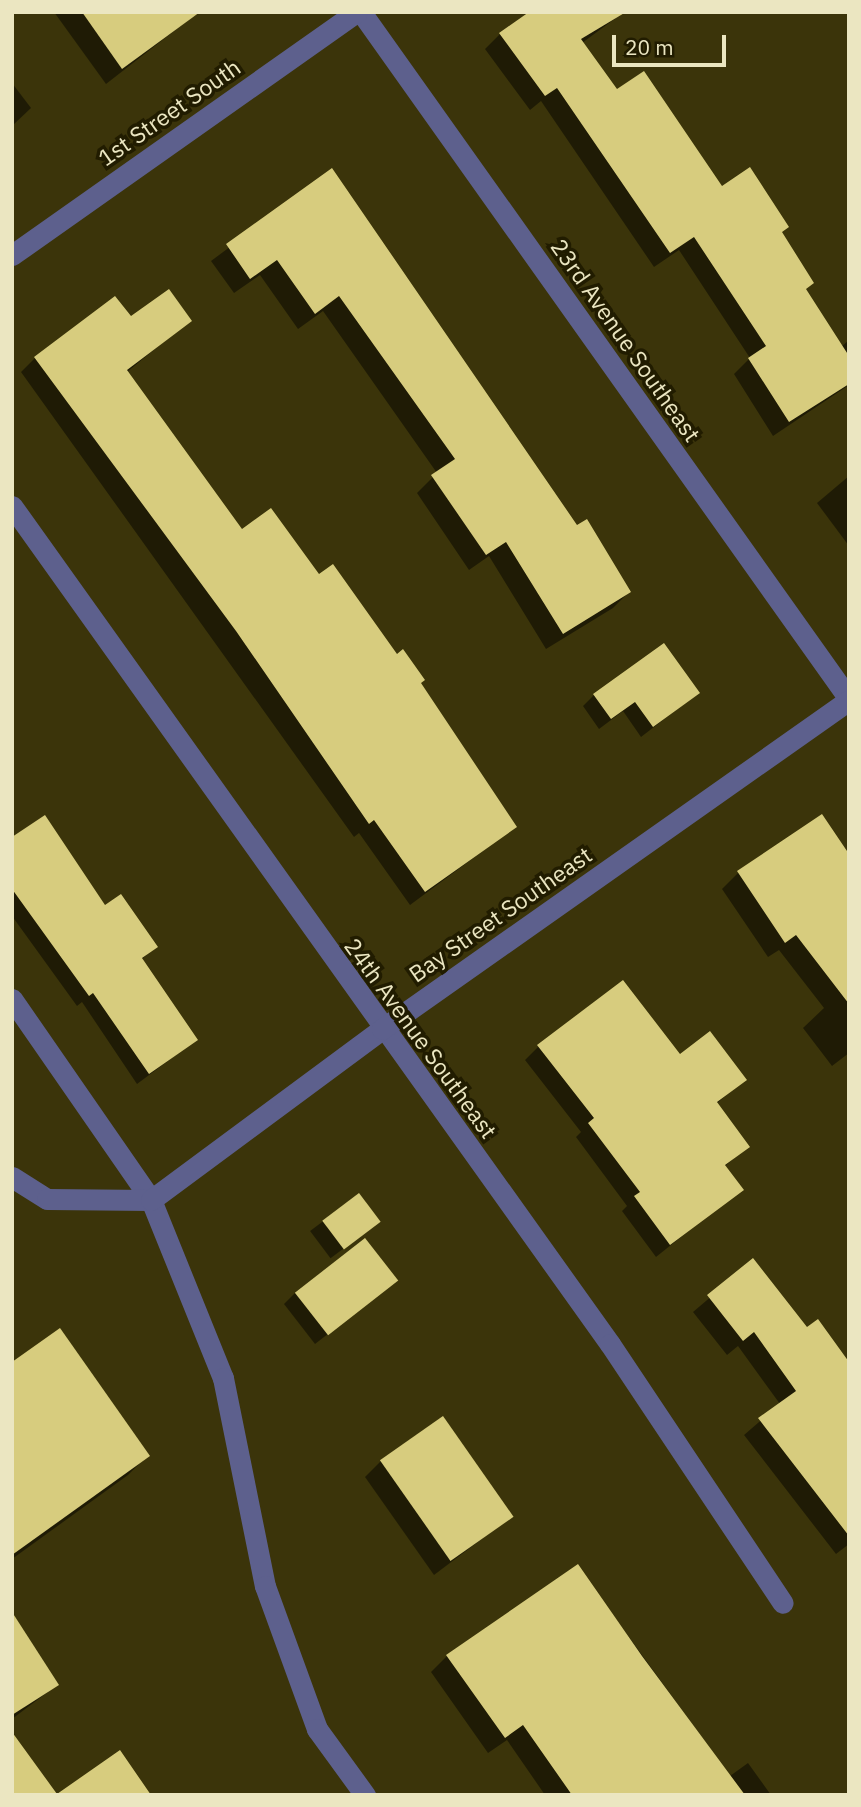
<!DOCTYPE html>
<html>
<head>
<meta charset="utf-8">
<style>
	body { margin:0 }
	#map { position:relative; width:861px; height:1807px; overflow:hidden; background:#3b340a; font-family:"IBM Plex Sans",sans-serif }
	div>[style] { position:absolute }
	.shadow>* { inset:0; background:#0007; transform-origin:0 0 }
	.building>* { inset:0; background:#d7cc7e; transform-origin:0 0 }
	.minor>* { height:21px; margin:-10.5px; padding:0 10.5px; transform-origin:10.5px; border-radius:10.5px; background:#5d608d }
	span { translate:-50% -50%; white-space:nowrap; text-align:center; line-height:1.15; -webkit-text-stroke:7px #211c00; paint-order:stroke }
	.street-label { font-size:23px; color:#ebe6c1 }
	.frame { position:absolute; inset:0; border:14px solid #ebe6c1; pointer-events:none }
	.scale { position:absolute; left:612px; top:35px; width:114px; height:32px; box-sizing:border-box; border:4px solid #ebe6c1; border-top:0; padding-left:9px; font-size:21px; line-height:24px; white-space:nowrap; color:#ebe6c1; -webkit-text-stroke:5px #211c00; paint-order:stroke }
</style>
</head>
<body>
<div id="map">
	<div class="shadow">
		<i style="clip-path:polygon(54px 12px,189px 12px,192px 17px,106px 84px)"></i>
		<i style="clip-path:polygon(624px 12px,582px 43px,617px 92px,721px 188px,780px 233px,805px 290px,841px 347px,849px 340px,849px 385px,773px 436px,734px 374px,750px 358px,679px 250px,654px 267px,541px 101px,530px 110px,485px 49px,500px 34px)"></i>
		<i style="clip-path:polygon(12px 83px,31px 108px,12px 126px)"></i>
		<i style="clip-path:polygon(332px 171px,576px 528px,629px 592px,613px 608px,546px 649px,489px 556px,469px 570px,417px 493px,437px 473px,323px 311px,298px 329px,260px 275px,234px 293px,211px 261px)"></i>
		<i style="clip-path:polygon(130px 319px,190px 320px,127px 372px,242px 531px,319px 576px,396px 656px,515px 827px,410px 905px,359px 833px,354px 837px,21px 372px,35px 358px)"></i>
		<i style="clip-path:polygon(849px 476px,849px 546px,817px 503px)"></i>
		<i style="clip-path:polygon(698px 693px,641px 737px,623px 711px,599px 729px,583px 706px,594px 695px)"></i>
		<i style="clip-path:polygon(821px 816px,849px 914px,849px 1053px,832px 1066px,803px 1028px,824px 1008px,779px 950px,768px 957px,722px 889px,738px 873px)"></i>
		<i style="clip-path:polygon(12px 839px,155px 947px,141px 960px,196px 1040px,137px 1084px,82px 1002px,77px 1006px,12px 916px)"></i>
		<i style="clip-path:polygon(539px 1046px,679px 1056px,744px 1080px,716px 1104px,747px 1147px,724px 1167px,741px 1189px,656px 1257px,622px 1211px,627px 1206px,576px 1137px,581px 1132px,525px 1060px)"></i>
		<i style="left:358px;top:1195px;width:34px;height:60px;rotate:53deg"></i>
		<i style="clip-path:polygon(753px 1261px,807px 1329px,849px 1364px,849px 1544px,836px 1554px,744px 1435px,780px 1404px,738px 1346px,727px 1355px,693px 1312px)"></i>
		<i style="clip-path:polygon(396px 1281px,315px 1344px,284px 1304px,295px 1293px)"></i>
		<i style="clip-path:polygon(12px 1364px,148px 1455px,128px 1475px,12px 1559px)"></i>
		<i style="clip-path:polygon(381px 1461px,511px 1517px,434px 1575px,365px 1477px)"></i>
		<i style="clip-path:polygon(578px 1567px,730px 1776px,748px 1763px,771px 1795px,545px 1795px,507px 1740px,488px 1753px,431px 1672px,447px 1656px)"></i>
		<i style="clip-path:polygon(12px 1616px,57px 1685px,12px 1719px)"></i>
	</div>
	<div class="building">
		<i style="clip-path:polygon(82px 12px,200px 12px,122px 69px)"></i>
		<i style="clip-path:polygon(529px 12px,626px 12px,581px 39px,617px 89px,644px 71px,722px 186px,750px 167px,789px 227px,782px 232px,814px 283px,806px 289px,849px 356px,849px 384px,789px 422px,748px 358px,766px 346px,694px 237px,670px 253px,557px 88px,545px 96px,499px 33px)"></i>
		<i style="clip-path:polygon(332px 168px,577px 525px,587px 519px,631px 592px,563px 634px,506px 542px,486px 555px,431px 475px,455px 459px,339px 296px,315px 314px,277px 260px,250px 279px,226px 244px)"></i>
		<i style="clip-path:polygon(169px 289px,192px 321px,127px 370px,242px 529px,271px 508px,319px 574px,333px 564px,397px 654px,403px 649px,425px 680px,421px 683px,517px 827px,425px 892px,374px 820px,369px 824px,236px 631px,34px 357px,115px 296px,131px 316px)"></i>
		<i style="clip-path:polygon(664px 643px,700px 693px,653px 727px,635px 702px,611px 719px,593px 694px)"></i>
		<i style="clip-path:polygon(822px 814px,849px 854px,849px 1004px,796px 935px,785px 943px,737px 871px)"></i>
		<i style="clip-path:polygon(45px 815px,105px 905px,121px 894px,158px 947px,142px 958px,198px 1040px,149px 1074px,93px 993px,89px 996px,12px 889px,12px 837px)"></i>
		<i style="clip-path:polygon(623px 980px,680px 1054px,710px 1031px,747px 1080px,717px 1102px,750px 1147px,725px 1165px,744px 1190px,670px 1245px,634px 1196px,640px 1192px,588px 1123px,594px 1118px,537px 1045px)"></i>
		<i style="left:359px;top:1193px;width:36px;height:46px;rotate:53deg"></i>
		<i style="left:365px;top:1238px;width:54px;height:89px;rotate:52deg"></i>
		<i style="clip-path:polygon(753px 1258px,807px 1327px,818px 1319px,849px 1362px,849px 1536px,758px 1418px,796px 1391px,754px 1332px,743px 1341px,707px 1295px)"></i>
		<i style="clip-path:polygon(60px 1328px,150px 1456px,12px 1555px,12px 1362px)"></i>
		<i style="left:443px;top:1416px;width:123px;height:77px;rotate:55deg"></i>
		<i style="clip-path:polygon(578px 1564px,642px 1656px,745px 1795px,572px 1795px,523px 1725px,505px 1738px,446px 1655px)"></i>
		<i style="clip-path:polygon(12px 1612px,59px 1685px,12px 1715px)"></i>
		<i style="clip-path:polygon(12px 1732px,57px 1794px,120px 1750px,151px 1795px,12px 1795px)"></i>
	</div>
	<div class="minor">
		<i style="left:361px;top:12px;width:843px;rotate:54.61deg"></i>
		<i style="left:12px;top:255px;width:422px;rotate:-35.2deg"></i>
		<i style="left:12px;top:506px;width:1029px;rotate:54.49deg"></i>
		<i style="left:610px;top:1344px;width:311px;rotate:56.3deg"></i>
		<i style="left:12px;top:999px;width:244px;rotate:55.3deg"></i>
		<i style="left:151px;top:1200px;width:192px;rotate:68deg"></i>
		<i style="left:223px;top:1378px;width:212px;rotate:78.6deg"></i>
		<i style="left:265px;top:1586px;width:152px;rotate:70deg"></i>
		<i style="left:317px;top:1729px;width:82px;rotate:54deg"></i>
		<i style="left:12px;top:1177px;width:41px;rotate:32.2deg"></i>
		<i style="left:47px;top:1199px;width:104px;rotate:0.6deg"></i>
		<i style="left:151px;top:1200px;width:287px;rotate:-36.5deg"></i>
		<i style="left:382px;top:1029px;width:571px;rotate:-35.16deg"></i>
	</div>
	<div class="street-label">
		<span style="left:169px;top:112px;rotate:-35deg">1st Street South</span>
		<span style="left:626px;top:340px;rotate:55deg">23rd Avenue Southeast</span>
		<span style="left:500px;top:914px;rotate:-35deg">Bay Street Southeast</span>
		<span style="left:421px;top:1038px;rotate:54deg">24th Avenue Southeast</span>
	</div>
	<div class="frame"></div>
	<div class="scale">20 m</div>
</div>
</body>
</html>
